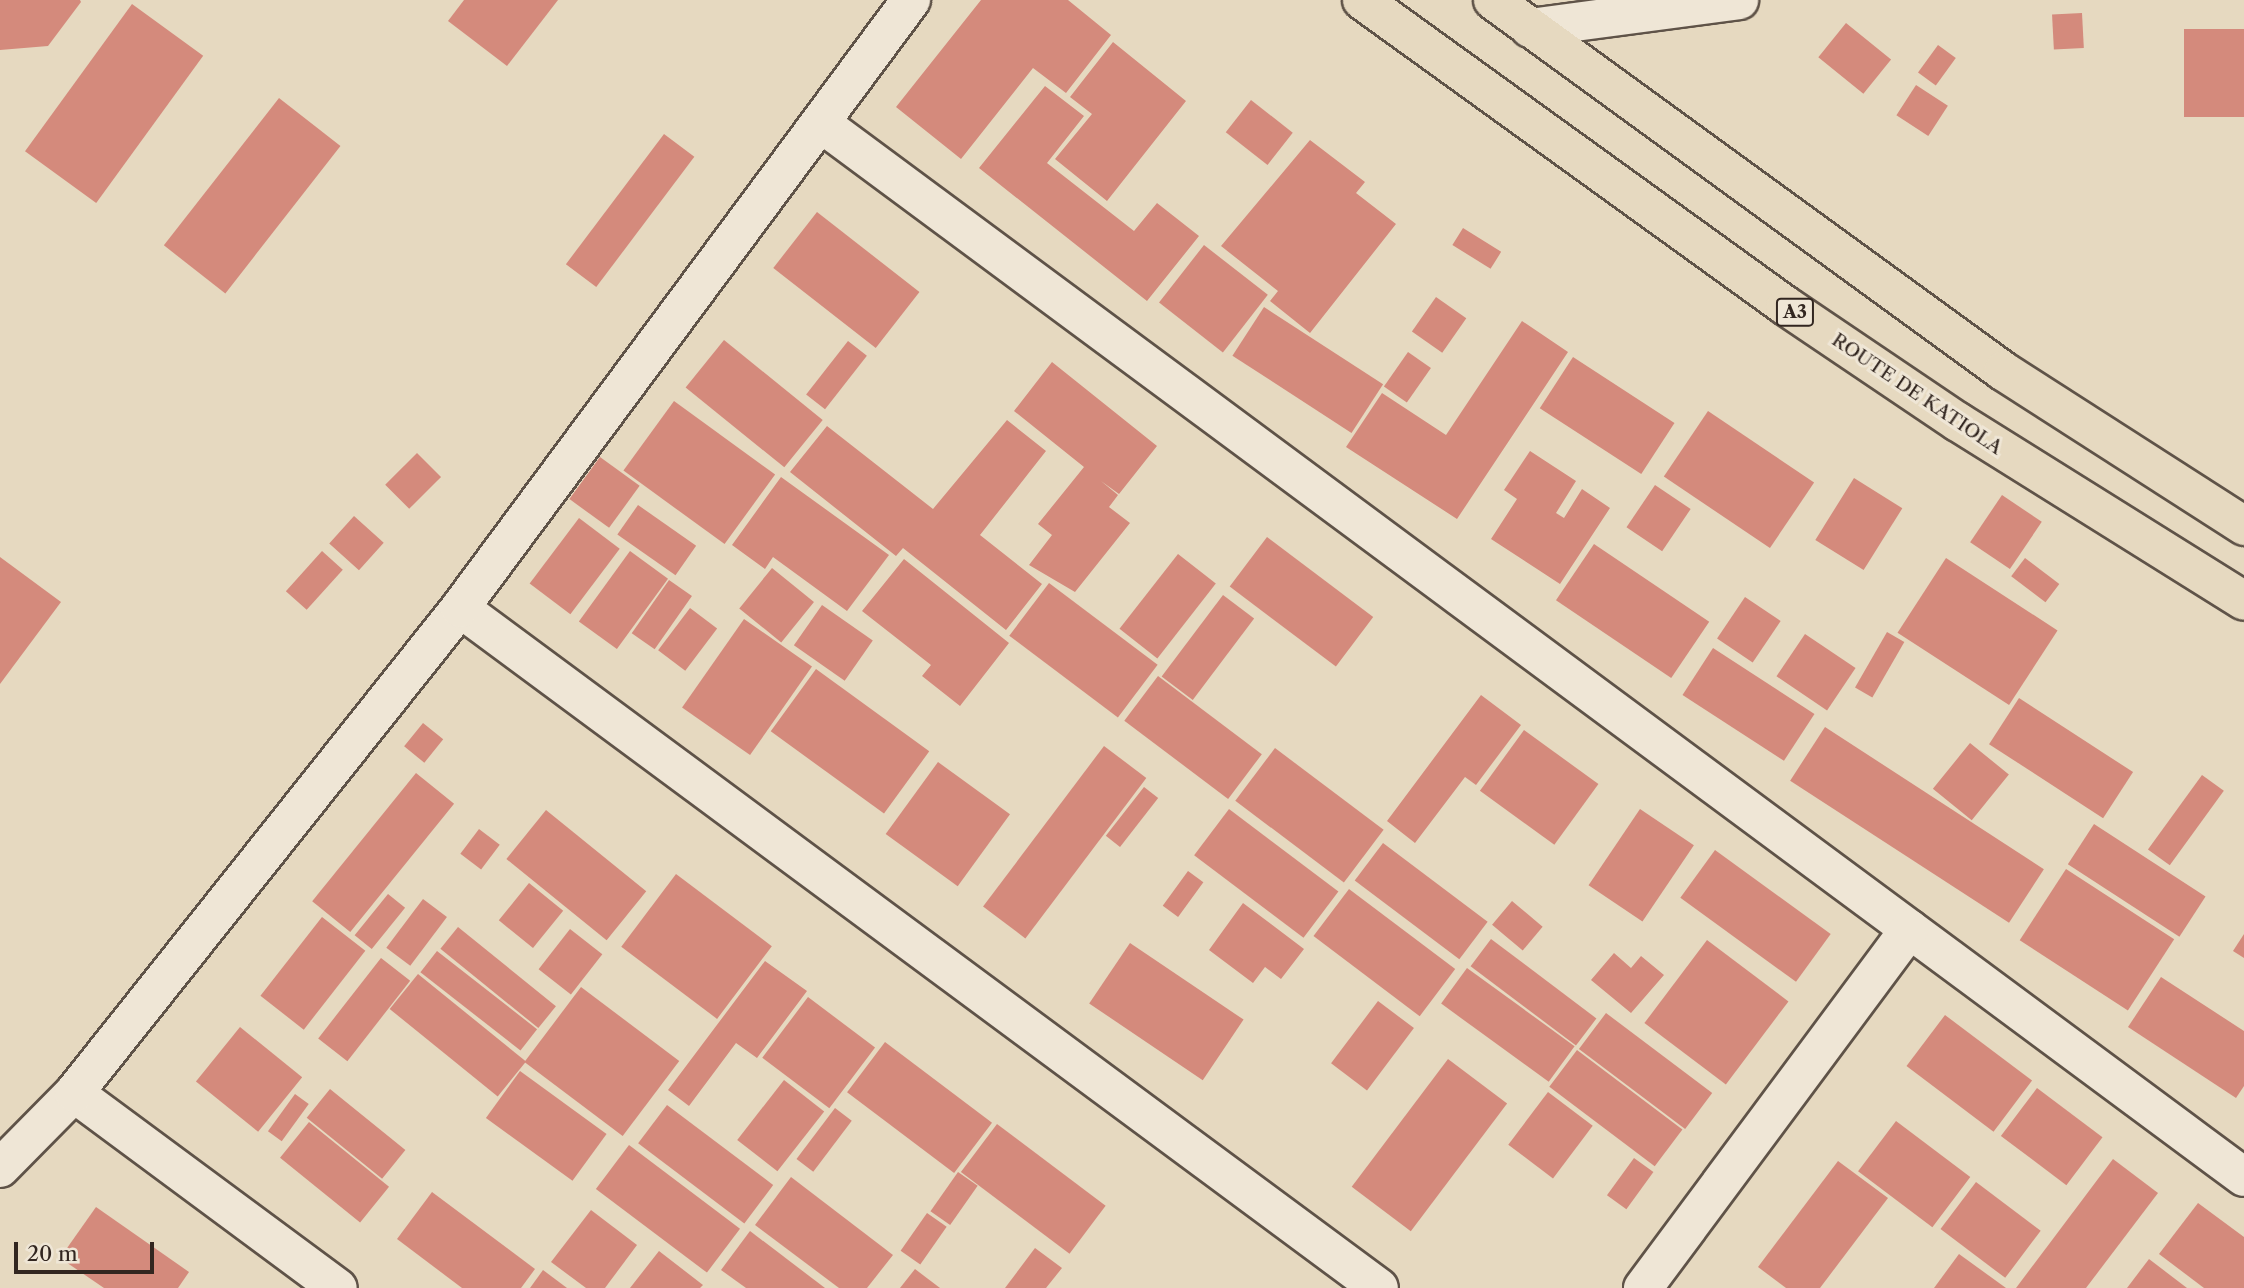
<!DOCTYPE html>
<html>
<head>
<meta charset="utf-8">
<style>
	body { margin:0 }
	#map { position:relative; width:2244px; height:1288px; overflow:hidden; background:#e6d9c0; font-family:"Libre Caslon Text",serif }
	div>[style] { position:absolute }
	.building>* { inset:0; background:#d48a7c; transform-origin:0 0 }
	.roads { filter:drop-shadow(2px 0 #5f5348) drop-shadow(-2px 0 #5f5348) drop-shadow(0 2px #5f5348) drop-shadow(0 -2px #5f5348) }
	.minor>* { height:38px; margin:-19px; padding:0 19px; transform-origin:19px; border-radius:19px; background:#efe6d6 }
	.trunk>* { height:38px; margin:-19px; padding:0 19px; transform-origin:19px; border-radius:19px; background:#e6d9c0 }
	span { translate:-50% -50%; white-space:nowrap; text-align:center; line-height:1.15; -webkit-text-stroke:6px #efe6d6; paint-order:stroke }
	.shield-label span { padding:2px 5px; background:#efe6d6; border:2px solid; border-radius:5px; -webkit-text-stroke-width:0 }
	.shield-label { font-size:18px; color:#322620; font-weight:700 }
	.street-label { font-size:19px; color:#322620 }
	.scale { position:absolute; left:14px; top:1242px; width:140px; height:32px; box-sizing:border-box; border:4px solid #322620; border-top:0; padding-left:9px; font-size:21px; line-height:24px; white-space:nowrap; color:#322620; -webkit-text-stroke:5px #efe6d6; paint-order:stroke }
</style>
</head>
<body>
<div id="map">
	<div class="building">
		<i style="clip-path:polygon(0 0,80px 0,81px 2px,48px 46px,0 50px)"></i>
		<i style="clip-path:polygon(464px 0,558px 0,507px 66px,448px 21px)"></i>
		<i style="clip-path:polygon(981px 0,1068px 0,1111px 35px,1066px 93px,1033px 68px,961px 159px,896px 107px)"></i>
		<i style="left:132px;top:4px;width:88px;height:182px;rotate:36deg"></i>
		<i style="left:2082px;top:13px;width:35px;height:30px;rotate:87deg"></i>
		<i style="left:1846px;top:23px;width:58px;height:44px;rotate:39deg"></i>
		<i style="left:2244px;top:29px;width:88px;height:60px;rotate:90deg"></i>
		<i style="clip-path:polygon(1113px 42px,1186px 101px,1107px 201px,1055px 159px,1092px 114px,1070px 97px)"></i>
		<i style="left:1938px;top:45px;width:22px;height:34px;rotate:36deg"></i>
		<i style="left:1916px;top:85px;width:38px;height:36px;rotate:33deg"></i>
		<i style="clip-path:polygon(1045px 86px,1084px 116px,1047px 163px,1134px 231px,1157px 203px,1199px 236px,1147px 301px,979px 168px)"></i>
		<i style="left:279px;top:98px;width:78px;height:187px;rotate:38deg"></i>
		<i style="left:1251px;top:100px;width:53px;height:41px;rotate:38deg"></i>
		<i style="left:664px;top:134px;width:38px;height:163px;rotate:37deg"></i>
		<i style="clip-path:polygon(1310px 140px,1365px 182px,1356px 193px,1396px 224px,1310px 333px,1270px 301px,1278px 291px,1221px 246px)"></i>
		<i style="left:817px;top:212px;width:130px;height:71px;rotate:38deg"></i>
		<i style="left:1463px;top:228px;width:45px;height:20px;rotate:32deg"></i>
		<i style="left:1204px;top:245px;width:81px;height:73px;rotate:38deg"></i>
		<i style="left:1436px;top:297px;width:37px;height:42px;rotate:35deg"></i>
		<i style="left:1264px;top:307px;width:142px;height:58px;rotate:33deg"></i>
		<i style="clip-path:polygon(1522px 321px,1568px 352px,1457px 519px,1346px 447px,1382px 393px,1446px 435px)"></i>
		<i style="left:724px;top:340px;width:127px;height:61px;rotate:39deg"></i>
		<i style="left:848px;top:341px;width:24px;height:68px;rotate:38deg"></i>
		<i style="left:1408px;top:352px;width:28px;height:42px;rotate:35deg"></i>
		<i style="left:1573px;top:357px;width:121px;height:61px;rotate:33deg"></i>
		<i style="clip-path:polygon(1052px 362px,1157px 446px,1119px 494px,1101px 481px,1118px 495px,1109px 507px,1130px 523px,1075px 592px,1029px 565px,1052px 535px,1038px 524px,1084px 467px,1014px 411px)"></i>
		<i style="left:674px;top:401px;width:125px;height:86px;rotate:36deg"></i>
		<i style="left:1708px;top:411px;width:128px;height:79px;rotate:34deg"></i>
		<i style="clip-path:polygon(1007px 420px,1046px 451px,980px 535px,1042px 584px,1006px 630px,903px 548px,896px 556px,790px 472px,827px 426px,933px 509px)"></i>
		<i style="clip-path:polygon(1530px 451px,1576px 481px,1556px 513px,1564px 518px,1582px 489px,1610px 508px,1560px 584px,1491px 539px,1517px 499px,1504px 490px)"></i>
		<i style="left:417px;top:453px;width:34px;height:45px;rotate:45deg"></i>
		<i style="left:600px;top:457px;width:49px;height:52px;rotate:36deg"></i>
		<i style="clip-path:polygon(781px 477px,889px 555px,847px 611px,773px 557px,765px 569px,732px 545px)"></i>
		<i style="left:1854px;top:478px;width:57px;height:73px;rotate:32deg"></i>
		<i style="left:1655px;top:485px;width:43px;height:51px;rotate:34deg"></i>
		<i style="left:2002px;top:495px;width:48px;height:57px;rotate:34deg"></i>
		<i style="left:638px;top:505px;width:71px;height:36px;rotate:35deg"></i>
		<i style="left:354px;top:516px;width:40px;height:37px;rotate:42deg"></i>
		<i style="left:579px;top:518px;width:51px;height:82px;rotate:37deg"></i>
		<i style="left:1267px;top:537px;width:133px;height:62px;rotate:37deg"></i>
		<i style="left:1594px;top:544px;width:139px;height:68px;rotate:34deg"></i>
		<i style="left:322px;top:551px;width:28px;height:54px;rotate:42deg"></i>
		<i style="left:630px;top:551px;width:47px;height:87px;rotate:36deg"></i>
		<i style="left:1178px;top:554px;width:48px;height:95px;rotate:38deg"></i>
		<i style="clip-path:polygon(0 557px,61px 602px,0 684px)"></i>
		<i style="left:1946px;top:558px;width:133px;height:89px;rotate:33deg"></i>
		<i style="left:2025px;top:558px;width:43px;height:23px;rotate:37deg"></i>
		<i style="clip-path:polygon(904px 559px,1009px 643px,960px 706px,922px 676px,931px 665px,862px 611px)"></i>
		<i style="left:772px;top:568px;width:54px;height:52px;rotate:39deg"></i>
		<i style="left:669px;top:580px;width:28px;height:65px;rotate:35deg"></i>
		<i style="left:1049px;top:583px;width:136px;height:66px;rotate:37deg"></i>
		<i style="left:1223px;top:595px;width:39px;height:102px;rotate:37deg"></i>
		<i style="left:1745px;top:597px;width:43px;height:50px;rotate:34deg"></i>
		<i style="left:822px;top:605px;width:62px;height:49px;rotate:35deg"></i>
		<i style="left:690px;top:608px;width:34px;height:53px;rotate:37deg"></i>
		<i style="left:744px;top:619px;width:83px;height:108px;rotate:35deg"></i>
		<i style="left:1887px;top:632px;width:20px;height:64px;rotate:30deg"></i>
		<i style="left:1805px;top:634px;width:61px;height:51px;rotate:34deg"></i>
		<i style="left:1713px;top:648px;width:121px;height:56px;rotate:33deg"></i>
		<i style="left:816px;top:669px;width:140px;height:77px;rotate:36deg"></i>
		<i style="left:1158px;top:676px;width:130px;height:56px;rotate:37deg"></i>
		<i style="clip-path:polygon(1481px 695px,1521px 725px,1476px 785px,1465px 777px,1415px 843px,1387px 821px)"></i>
		<i style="left:2019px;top:698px;width:136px;height:55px;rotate:33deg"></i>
		<i style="left:423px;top:723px;width:26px;height:30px;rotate:39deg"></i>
		<i style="left:1825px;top:727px;width:261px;height:64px;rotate:33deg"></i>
		<i style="left:1524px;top:730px;width:92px;height:75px;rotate:36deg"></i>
		<i style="left:1970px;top:743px;width:50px;height:59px;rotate:39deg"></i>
		<i style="left:1104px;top:746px;width:53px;height:201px;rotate:37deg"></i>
		<i style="left:1275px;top:748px;width:136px;height:66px;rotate:37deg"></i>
		<i style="left:938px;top:762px;width:89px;height:89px;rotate:36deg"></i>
		<i style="left:416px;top:773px;width:49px;height:165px;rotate:39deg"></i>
		<i style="left:2202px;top:775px;width:27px;height:92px;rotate:36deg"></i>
		<i style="left:1144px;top:787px;width:18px;height:62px;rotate:38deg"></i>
		<i style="left:1229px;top:809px;width:137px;height:58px;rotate:37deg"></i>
		<i style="left:1640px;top:809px;width:65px;height:92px;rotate:34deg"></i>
		<i style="left:546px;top:810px;width:129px;height:63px;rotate:39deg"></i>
		<i style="left:2094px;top:824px;width:133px;height:48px;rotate:33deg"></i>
		<i style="left:479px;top:829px;width:26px;height:31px;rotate:37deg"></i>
		<i style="left:1383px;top:843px;width:131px;height:47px;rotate:37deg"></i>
		<i style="left:1715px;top:850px;width:143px;height:59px;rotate:36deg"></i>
		<i style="left:2066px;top:869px;width:129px;height:85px;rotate:33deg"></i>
		<i style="left:1188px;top:871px;width:19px;height:43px;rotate:36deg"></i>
		<i style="left:676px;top:874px;width:120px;height:91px;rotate:37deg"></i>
		<i style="left:529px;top:883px;width:44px;height:48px;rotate:39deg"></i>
		<i style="left:1349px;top:889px;width:133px;height:59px;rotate:37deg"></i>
		<i style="left:388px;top:894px;width:22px;height:53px;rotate:39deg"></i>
		<i style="left:423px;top:899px;width:30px;height:61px;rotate:37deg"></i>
		<i style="left:1512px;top:901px;width:40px;height:31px;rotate:40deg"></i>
		<i style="clip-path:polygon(1243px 903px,1304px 949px,1281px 979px,1265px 967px,1253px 983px,1209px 950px)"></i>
		<i style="left:322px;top:917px;width:55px;height:100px;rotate:38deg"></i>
		<i style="left:458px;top:927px;width:126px;height:28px;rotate:39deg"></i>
		<i style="left:570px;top:929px;width:41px;height:51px;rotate:38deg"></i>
		<i style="clip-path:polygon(2244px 934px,2244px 958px,2233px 951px)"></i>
		<i style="left:1491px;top:939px;width:132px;height:34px;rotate:37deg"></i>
		<i style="left:1707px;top:940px;width:102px;height:104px;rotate:37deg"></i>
		<i style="left:1130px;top:943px;width:137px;height:73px;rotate:34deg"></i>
		<i style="left:437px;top:951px;width:127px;height:27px;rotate:38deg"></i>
		<i style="clip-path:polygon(1614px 953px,1631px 968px,1641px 956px,1664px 975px,1631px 1013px,1591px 980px)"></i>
		<i style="left:381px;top:958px;width:37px;height:102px;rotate:38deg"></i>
		<i style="clip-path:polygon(765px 961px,807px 991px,757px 1058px,736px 1043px,689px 1106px,668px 1090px)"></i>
		<i style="left:1467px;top:968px;width:133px;height:44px;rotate:36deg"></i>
		<i style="left:418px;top:974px;width:139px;height:45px;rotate:39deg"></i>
		<i style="clip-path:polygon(2161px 977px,2244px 1031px,2244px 1086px,2236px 1098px,2128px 1027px)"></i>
		<i style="left:581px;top:987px;width:123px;height:94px;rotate:37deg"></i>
		<i style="left:808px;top:997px;width:84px;height:76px;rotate:37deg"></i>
		<i style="left:1378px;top:1001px;width:45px;height:78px;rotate:37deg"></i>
		<i style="left:1606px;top:1013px;width:133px;height:45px;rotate:37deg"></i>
		<i style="left:1945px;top:1015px;width:109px;height:64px;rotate:37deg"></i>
		<i style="left:240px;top:1027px;width:80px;height:70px;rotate:39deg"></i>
		<i style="left:885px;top:1042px;width:134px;height:63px;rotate:37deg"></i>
		<i style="left:1577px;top:1050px;width:132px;height:46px;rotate:37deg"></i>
		<i style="left:1448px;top:1059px;width:74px;height:160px;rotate:37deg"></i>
		<i style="left:520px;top:1071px;width:107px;height:58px;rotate:36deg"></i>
		<i style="left:784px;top:1080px;width:51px;height:76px;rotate:38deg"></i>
		<i style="left:2037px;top:1088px;width:82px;height:60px;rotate:37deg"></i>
		<i style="left:330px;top:1089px;width:97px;height:37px;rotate:39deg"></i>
		<i style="left:1548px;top:1092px;width:56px;height:66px;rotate:37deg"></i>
		<i style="left:295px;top:1094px;width:17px;height:46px;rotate:36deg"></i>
		<i style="left:667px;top:1105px;width:133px;height:48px;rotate:37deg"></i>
		<i style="left:835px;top:1108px;width:21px;height:64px;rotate:37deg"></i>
		<i style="left:1896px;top:1121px;width:93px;height:63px;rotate:37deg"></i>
		<i style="left:309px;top:1122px;width:103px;height:46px;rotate:39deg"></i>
		<i style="left:997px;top:1124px;width:136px;height:60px;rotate:37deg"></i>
		<i style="left:629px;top:1145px;width:139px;height:55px;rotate:37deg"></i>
		<i style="left:1634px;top:1158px;width:24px;height:46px;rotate:36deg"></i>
		<i style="clip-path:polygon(2113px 1159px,2158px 1193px,2086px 1288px,2016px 1288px)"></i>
		<i style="clip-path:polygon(1838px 1161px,1888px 1198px,1820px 1288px,1786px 1288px,1758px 1267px)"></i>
		<i style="left:958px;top:1172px;width:24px;height:48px;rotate:35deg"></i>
		<i style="clip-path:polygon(791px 1177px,893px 1255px,867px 1288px,839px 1288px,755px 1225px)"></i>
		<i style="left:1976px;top:1182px;width:81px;height:59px;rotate:37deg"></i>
		<i style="clip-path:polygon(432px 1192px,535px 1269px,521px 1288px,462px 1288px,397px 1239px)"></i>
		<i style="clip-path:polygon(2198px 1203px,2244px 1237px,2244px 1288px,2204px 1288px,2159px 1254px)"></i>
		<i style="clip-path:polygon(96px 1207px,189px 1272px,178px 1288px,104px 1288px,60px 1258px)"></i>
		<i style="clip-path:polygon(591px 1210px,637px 1245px,605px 1288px,586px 1288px,551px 1262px)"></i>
		<i style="left:927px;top:1213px;width:24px;height:46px;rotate:35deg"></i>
		<i style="clip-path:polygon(750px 1231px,825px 1288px,746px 1288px,721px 1270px)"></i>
		<i style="clip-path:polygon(1035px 1248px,1062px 1268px,1046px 1288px,1005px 1288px)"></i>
		<i style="clip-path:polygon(659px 1251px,703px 1285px,700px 1288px,630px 1288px)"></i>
		<i style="clip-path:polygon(1959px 1254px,2006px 1288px,1934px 1288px)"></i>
		<i style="clip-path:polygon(2149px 1259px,2187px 1288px,2127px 1288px)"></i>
		<i style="clip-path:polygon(915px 1269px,940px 1288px,900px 1288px)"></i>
		<i style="clip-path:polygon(543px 1270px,567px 1288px,530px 1288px)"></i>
	</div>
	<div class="roads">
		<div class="minor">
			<i style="left:1530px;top:28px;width:211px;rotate:-7.6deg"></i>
			<i style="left:822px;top:124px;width:1769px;rotate:36.52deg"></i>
			<i style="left:460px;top:608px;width:1143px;rotate:36.5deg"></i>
			<i style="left:74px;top:1093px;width:328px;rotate:36.5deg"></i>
			<i style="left:0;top:1168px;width:105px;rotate:-45.4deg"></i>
			<i style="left:74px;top:1093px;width:620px;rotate:-51.48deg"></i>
			<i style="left:460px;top:608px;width:757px;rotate:-53.43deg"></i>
			<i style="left:1643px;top:1288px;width:447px;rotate:-53.4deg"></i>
		</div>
		<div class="trunk">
			<i style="left:1362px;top:0;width:523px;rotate:35.82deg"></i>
			<i style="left:1786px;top:306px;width:207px;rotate:34deg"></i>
			<i style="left:1958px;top:422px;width:337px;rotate:32deg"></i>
			<i style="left:1493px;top:0;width:631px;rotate:36.03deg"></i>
			<i style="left:2003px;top:371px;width:287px;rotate:32.7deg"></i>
		</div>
	</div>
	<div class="shield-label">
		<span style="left:1795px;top:312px">A3</span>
	</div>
	<div class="street-label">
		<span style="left:1917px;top:394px;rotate:34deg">ROUTE DE KATIOLA</span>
	</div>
	<div class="scale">20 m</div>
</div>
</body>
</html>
